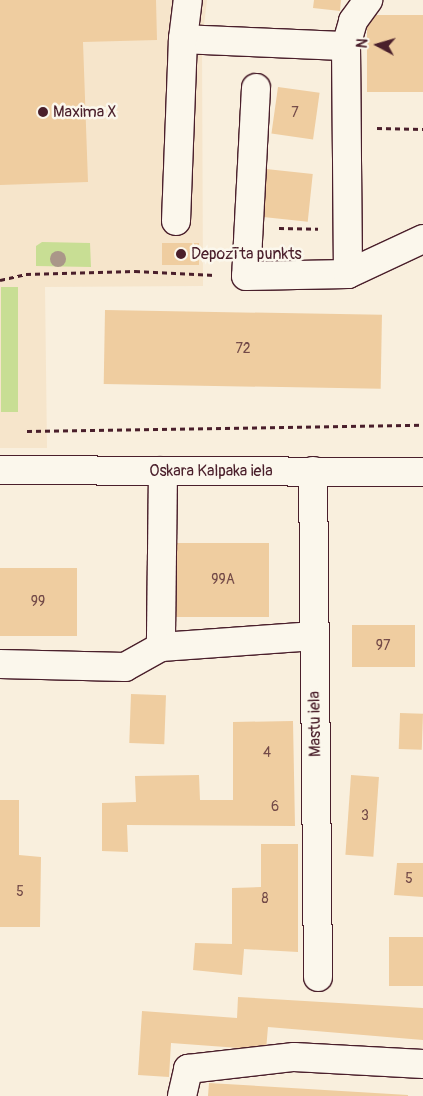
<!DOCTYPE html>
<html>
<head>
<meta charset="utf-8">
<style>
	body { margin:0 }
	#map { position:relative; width:423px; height:1096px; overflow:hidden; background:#f9efdd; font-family:Pangolin,sans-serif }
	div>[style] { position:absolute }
	.built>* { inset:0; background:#f6e5cb }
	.green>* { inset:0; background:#c8de94; transform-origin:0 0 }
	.building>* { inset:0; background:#efcda0; transform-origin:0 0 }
	.path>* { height:3px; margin-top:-1.5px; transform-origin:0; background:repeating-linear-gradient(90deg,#4a1f2b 0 5px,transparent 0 9px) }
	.roads { filter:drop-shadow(1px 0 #4a1f2b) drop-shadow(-1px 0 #4a1f2b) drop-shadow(0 1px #4a1f2b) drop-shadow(0 -1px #4a1f2b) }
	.minor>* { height:28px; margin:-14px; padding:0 14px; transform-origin:14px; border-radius:14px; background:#fbf7ec }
	.major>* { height:28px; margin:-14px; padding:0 14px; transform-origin:14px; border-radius:14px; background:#fbf7ec }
	.trees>* { width:16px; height:16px; margin:-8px; border-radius:50%; background:#aa9789 }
	.dots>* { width:14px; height:14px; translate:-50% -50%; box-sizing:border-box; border:2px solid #fbf7ec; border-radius:50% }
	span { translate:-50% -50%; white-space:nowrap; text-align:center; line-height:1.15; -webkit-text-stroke:5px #fbf7ec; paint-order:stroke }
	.number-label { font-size:14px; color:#734a48 }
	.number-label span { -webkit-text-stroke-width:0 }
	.poi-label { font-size:16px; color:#4a1f2b }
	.left { translate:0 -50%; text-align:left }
	.street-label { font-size:16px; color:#4a1f2b }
	.north { position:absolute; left:353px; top:20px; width:50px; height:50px; -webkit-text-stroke:4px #fbf7ec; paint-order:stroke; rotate:276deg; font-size:14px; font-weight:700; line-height:20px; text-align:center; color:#4a1f2b }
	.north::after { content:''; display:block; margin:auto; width:18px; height:22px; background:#4a1f2b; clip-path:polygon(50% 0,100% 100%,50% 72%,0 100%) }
</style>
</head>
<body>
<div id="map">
	<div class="built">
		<i style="clip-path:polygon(0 0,207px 0,202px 42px,203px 286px,45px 287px,47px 448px,0 448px)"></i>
	</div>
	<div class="green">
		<i style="clip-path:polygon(42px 242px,90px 243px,91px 267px,36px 266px,36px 246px)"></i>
		<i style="left:1px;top:287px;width:17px;height:125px"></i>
	</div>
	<div class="building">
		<i style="clip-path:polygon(0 0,156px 0,157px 40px,83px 42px,88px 182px,0 185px)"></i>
		<i style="clip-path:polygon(314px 0,341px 0,340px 11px,313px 8px)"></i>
		<i style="left:367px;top:15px;width:56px;height:77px"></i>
		<i style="left:278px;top:87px;width:42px;height:47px;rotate:8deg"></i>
		<i style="left:266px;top:169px;width:47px;height:48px;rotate:6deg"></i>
		<i style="left:162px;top:243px;width:37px;height:22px"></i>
		<i style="left:105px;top:310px;width:277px;height:74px;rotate:1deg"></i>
		<i style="left:175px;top:543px;width:94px;height:74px"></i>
		<i style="left:0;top:568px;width:77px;height:68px"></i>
		<i style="left:352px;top:625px;width:63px;height:42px"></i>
		<i style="left:131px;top:694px;width:35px;height:49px;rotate:2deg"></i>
		<i style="left:400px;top:713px;width:23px;height:36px;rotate:2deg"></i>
		<i style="clip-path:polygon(293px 721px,295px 826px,127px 825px,128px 852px,102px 851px,102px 803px,136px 802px,135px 776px,199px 775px,200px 800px,233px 800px,233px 722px)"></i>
		<i style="left:351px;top:775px;width:28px;height:80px;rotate:4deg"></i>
		<i style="clip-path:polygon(0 800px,19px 800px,19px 855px,41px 857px,40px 927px,0 927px)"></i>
		<i style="clip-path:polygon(261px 844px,298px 844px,298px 952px,244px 949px,242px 975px,193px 970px,195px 943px,232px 944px,232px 888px,261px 887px)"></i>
		<i style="clip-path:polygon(397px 863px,423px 863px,423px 897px,394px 895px)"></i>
		<i style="left:389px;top:937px;width:34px;height:49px"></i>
		<i style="clip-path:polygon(238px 997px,423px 1008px,423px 1040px,268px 1027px,266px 1050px,171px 1043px,169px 1077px,138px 1075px,142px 1011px,237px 1018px)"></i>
		<i style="clip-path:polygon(209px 1083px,408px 1095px,408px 1096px,208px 1096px)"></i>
	</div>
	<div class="path">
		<i style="left:377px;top:128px;width:46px;rotate:1.2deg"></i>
		<i style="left:279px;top:228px;width:39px;rotate:1deg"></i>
		<i style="left:0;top:280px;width:27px;rotate:-13deg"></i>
		<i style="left:26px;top:274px;width:109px;rotate:-1.6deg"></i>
		<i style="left:135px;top:271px;width:80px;rotate:2.9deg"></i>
		<i style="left:27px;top:431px;width:396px;rotate:-0.9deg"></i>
	</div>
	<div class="roads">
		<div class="minor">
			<i style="left:183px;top:39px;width:163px;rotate:2.5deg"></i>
			<i style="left:256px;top:88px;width:188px;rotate:93deg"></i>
			<i style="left:246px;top:276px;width:102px;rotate:-1.1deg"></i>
			<i style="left:348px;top:274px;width:83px;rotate:-25deg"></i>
			<i style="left:176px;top:221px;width:182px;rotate:-87.8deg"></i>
			<i style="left:183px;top:39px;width:39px;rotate:-83deg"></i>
			<i style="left:348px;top:274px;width:228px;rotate:-90.5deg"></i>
			<i style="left:346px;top:46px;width:26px;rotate:-74deg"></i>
			<i style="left:353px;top:21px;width:26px;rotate:-54deg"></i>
			<i style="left:163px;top:471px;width:176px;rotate:90.7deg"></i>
			<i style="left:161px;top:647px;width:154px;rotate:-4.1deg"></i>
			<i style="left:313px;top:471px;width:506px;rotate:89.43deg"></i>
			<i style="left:0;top:664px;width:125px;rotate:1.4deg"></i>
			<i style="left:125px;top:667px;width:41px;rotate:-29.1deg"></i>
			<i style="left:182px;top:1096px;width:28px;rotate:-77deg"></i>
			<i style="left:188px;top:1069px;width:107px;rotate:-6.5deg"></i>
			<i style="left:294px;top:1057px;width:129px;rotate:3.1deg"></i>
		</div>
		<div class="major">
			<i style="left:0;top:470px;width:423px;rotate:0.3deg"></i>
		</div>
	</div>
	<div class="trees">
		<i style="left:58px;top:259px"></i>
	</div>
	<div class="dots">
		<i style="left:43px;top:112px;background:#4a1f2b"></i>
		<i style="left:181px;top:254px;background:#4a1f2b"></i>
	</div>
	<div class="number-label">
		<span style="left:295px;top:113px">7</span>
		<span style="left:243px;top:349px">72</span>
		<span style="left:223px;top:580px">99A</span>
		<span style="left:38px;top:602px">99</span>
		<span style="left:383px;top:646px">97</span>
		<span style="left:267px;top:753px">4</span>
		<span style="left:275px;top:807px">6</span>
		<span style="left:365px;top:816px">3</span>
		<span style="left:409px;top:879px">5</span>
		<span style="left:20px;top:892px">5</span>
		<span style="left:265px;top:899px">8</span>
	</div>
	<div class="poi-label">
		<span class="left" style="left:53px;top:112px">Maxima X</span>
		<span class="left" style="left:191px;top:254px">Depozīta punkts</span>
	</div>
	<div class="street-label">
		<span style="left:211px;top:471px">Oskara Kalpaka iela</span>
		<span style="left:315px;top:724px;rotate:-91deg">Mastu iela</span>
	</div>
	<div class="north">N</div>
</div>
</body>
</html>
